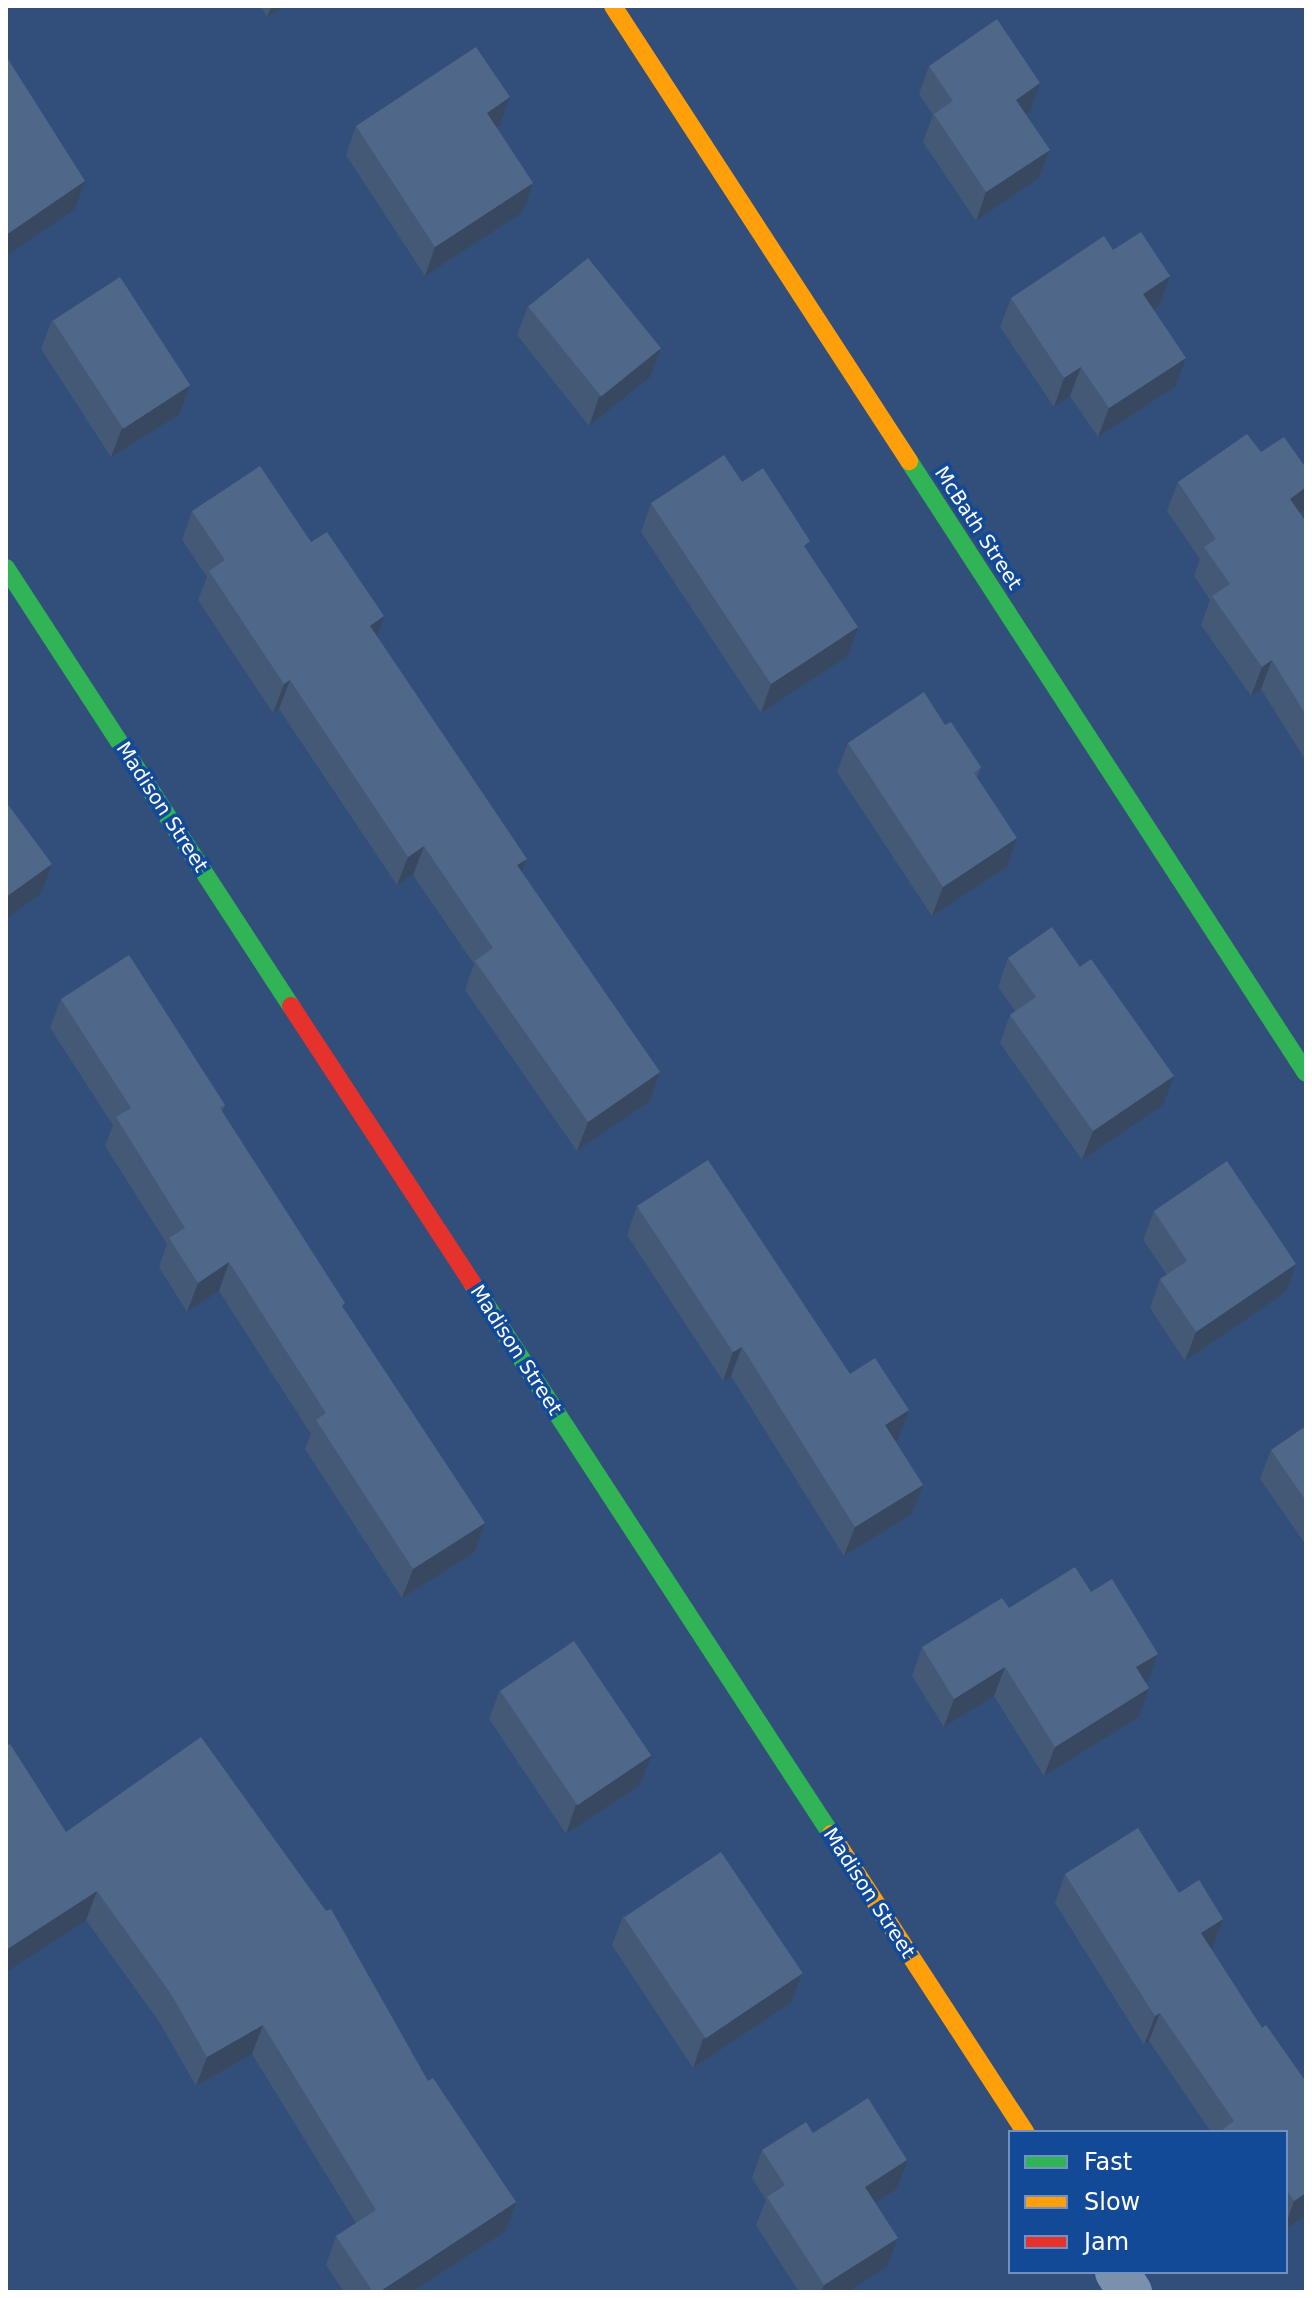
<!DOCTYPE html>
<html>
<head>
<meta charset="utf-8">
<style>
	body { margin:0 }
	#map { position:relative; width:1312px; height:2298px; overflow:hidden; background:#314f7a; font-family:"DejaVu Sans",sans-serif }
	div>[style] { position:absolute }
	.street>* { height:44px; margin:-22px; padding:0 22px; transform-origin:22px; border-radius:22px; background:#7b90ad }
	.fast>* { height:18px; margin:-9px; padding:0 9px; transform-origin:9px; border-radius:9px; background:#30b455 }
	.slow>* { height:18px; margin:-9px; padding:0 9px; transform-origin:9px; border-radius:9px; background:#ff9f0a }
	.jam>* { height:18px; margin:-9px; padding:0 9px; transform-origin:9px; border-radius:9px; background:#e5322d }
	.wall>* { inset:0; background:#445976 }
	.shaded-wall>* { inset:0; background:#374860 }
	.building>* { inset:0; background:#4f6789; transform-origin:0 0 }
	span { translate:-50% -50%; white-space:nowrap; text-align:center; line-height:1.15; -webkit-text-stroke:7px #134a98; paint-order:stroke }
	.street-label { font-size:20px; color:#fff }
	.frame { position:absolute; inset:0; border:8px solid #fff; pointer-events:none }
	.legend { position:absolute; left:1008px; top:2130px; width:280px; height:144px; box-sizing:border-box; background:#134a98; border:2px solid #7192c1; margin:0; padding:10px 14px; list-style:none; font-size:24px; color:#fff }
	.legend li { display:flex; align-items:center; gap:16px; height:40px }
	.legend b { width:40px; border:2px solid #7192c1 }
</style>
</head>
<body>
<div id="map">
	<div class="street">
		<i style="left:1117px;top:2272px;width:24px;rotate:57deg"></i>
	</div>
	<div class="fast">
		<i style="left:909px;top:461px;width:729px;rotate:57.03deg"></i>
		<i style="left:6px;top:568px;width:523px;rotate:56.95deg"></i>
		<i style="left:472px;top:1283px;width:658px;rotate:56.91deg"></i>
	</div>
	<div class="slow">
		<i style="left:613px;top:6px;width:543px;rotate:56.95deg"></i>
		<i style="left:831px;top:1834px;width:356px;rotate:56.9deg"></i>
	</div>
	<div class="jam">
		<i style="left:291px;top:1006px;width:331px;rotate:56.8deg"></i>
	</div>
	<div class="wall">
		<i style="clip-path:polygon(260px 6px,285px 6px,267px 17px)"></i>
		<i style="clip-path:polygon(929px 66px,1030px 112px,1026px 115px,1050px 150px,1039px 178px,976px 221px,923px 142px,933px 115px,919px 94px)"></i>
		<i style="clip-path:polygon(356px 126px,499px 126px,497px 128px,533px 183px,523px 212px,425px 276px,346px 155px)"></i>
		<i style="clip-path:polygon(1113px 250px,1170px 276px,1160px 305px,1153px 309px,1175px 387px,1098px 437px,1070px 396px,1054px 407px,1000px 327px,1011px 298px)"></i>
		<i style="clip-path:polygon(528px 306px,650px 377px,589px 426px,517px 335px)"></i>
		<i style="clip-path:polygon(52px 320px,190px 385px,180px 414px,111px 457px,41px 349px)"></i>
		<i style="clip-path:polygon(1261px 452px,1306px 468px,1306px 505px,1304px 510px,1300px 513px,1306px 522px,1306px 761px,1261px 689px,1251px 696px,1201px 625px,1210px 600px,1194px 576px,1200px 559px,1167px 511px,1178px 482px)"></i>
		<i style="clip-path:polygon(742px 482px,807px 550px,848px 656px,761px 713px,641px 532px,651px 503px)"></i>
		<i style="clip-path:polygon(192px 511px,311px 542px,377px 636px,527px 859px,522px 873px,660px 1072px,650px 1101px,577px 1151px,465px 990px,474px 964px,413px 875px,397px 885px,279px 709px,273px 713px,198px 600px,207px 577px,182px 540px)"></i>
		<i style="clip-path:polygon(945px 725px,981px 767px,977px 778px,1007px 867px,932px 916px,837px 772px,848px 743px)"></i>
		<i style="clip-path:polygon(1008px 958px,1080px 967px,1163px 1105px,1082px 1160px,1000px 1043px,1010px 1015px,1015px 1011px,998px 987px)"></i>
		<i style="clip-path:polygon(61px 999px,225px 1105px,222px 1112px,343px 1308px,485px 1523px,475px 1552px,402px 1598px,305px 1449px,311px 1434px,219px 1291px,187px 1312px,159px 1267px,167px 1244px,105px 1146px,113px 1125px,50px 1028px)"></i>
		<i style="clip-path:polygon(637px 1206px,850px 1374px,909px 1410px,898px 1439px,895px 1441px,923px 1485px,912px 1514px,844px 1556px,731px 1376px,723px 1381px,627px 1235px)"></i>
		<i style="clip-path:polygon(1154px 1211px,1286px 1292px,1185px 1361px,1150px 1308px,1160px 1279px,1167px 1275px,1143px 1240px)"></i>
		<i style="clip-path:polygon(1306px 1426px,1306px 1545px,1260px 1479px,1271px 1450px)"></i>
		<i style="clip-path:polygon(1091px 1592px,1158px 1654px,1146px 1683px,1149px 1688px,1139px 1717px,1044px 1776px,994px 1696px,944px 1727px,912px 1676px,922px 1647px,1009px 1608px)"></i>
		<i style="clip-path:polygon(500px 1690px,640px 1785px,566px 1834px,489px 1719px)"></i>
		<i style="clip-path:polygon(1138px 1828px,1179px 1893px,1199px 1880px,1223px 1919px,1213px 1948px,1211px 1949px,1262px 2028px,1266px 2025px,1306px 2082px,1306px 2215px,1286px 2229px,1286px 2132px,1211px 2132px,1149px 2041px,1144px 2045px,1055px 1903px,1065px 1874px)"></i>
		<i style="clip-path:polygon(66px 1832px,428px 2081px,516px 2202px,506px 2231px,412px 2292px,344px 2292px,326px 2265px,336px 2236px,356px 2223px,252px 2054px,196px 2086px,160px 2023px,86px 1920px)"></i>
		<i style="clip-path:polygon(623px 1916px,802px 1974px,791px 2003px,693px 2068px,612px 1945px)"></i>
		<i style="clip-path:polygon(813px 2133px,897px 2189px,875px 2203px,887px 2267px,848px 2292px,799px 2292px,756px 2225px,766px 2200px,752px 2178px,762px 2150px)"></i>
	</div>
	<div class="shaded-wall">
		<i style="clip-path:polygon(272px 6px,285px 6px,267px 17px)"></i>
		<i style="clip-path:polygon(1040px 83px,1030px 112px,1005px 129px,1016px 100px)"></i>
		<i style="clip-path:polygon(510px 97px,499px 126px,476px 142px,487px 113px)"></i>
		<i style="clip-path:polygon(1050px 150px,1039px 178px,976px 221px,986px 192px)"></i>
		<i style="clip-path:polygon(85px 181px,75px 209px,6px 256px,6px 235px)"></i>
		<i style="clip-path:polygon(533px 183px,523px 212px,425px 276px,435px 247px)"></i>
		<i style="clip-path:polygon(1170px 276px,1160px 305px,1132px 323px,1143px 294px)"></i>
		<i style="clip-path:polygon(661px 348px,650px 377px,589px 426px,599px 397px)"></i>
		<i style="clip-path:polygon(1186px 358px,1175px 387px,1098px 437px,1109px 408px)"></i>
		<i style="clip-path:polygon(1081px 367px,1070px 396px,1054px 407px,1064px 378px)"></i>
		<i style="clip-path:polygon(190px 385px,180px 414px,111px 457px,122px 428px)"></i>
		<i style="clip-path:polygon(1306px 487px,1306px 505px,1304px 510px,1279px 527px,1290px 499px)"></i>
		<i style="clip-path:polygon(384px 616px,374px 645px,370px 626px)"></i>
		<i style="clip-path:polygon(858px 627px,848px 656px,761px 713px,771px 684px)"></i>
		<i style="clip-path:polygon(1272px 660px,1261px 689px,1251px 696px,1262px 667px)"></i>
		<i style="clip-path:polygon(290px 680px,279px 709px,273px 713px,284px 684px)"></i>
		<i style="clip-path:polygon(1017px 838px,1007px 867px,932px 916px,943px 887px)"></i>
		<i style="clip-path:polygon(424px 846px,413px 875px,397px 885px,408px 857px)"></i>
		<i style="clip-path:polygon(527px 859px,516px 888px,517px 865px)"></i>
		<i style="clip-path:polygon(52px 864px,41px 893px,6px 919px,6px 897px)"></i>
		<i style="clip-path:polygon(660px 1072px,650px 1101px,577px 1151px,588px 1122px)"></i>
		<i style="clip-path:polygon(1174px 1076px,1163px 1105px,1082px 1160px,1093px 1131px)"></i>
		<i style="clip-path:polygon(229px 1262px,219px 1291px,187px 1312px,198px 1283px)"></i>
		<i style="clip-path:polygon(1296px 1264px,1286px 1292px,1185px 1361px,1196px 1332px)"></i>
		<i style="clip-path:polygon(742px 1347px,731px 1376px,723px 1381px,733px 1352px)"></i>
		<i style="clip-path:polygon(909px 1410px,898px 1439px,875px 1454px,885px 1425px)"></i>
		<i style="clip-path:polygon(923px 1485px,912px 1514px,844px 1556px,855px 1527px)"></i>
		<i style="clip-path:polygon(485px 1523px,475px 1552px,402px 1598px,413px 1569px)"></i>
		<i style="clip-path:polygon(1158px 1654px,1147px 1682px,1125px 1696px,1136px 1667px)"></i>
		<i style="clip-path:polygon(1005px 1667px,994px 1696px,944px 1727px,954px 1699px)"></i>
		<i style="clip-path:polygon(1149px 1688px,1139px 1717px,1044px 1776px,1055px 1747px)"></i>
		<i style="clip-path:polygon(651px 1756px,640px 1785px,566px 1834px,576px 1805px)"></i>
		<i style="clip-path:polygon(97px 1891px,86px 1920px,6px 1972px,6px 1950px)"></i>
		<i style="clip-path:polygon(1223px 1919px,1213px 1948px,1190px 1961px,1201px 1933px)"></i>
		<i style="clip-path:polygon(802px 1974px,791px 2003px,693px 2068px,703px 2039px)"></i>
		<i style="clip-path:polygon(1160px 2013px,1149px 2041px,1144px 2045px,1155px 2016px)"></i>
		<i style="clip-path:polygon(263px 2025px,252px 2054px,196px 2086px,207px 2057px)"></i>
		<i style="clip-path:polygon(907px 2160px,897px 2189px,854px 2216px,865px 2187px)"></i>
		<i style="clip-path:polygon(1306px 2193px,1306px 2215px,1286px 2229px,1286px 2224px,1294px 2201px)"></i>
		<i style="clip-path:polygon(516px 2202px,506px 2231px,412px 2292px,379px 2292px)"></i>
		<i style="clip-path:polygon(898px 2238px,887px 2267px,848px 2292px,821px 2292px,824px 2285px)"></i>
	</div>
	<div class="building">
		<i style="clip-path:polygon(997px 19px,1040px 83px,1016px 100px,1050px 150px,986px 192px,934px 114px,953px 101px,929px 66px)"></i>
		<i style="clip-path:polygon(476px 47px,510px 97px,487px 113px,533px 183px,435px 247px,356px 126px)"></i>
		<i style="clip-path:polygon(6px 56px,85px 181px,6px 235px)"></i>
		<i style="clip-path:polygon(1141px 232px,1170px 276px,1143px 294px,1186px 358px,1109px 408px,1081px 367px,1064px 378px,1011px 298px,1104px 236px,1113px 250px)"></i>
		<i style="left:588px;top:258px;width:116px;height:77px;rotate:51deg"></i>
		<i style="left:120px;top:277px;width:129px;height:80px;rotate:57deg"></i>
		<i style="clip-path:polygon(1247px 434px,1261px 452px,1284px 437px,1306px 468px,1306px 487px,1290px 499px,1306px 522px,1306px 715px,1272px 660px,1262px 667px,1212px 596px,1230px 584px,1204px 547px,1216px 539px,1178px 482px)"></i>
		<i style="clip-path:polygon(724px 455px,742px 482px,763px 468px,810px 541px,804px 546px,858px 627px,771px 684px,651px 503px)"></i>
		<i style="clip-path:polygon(260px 466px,311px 542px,327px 532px,384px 616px,370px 626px,527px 859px,517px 865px,660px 1072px,588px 1122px,475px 961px,493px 948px,424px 846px,408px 857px,290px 680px,284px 684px,209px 571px,225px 560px,192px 511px)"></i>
		<i style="clip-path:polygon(924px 692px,945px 725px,951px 722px,981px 767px,974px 773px,1017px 838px,943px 887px,848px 743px)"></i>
		<i style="clip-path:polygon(6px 802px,52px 864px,6px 897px)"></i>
		<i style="clip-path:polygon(1052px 927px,1080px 967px,1091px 959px,1174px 1076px,1093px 1131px,1010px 1015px,1036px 997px,1008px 958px)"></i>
		<i style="clip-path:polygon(129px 955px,225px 1105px,220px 1108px,345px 1303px,342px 1306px,485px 1523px,413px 1569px,316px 1420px,326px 1413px,229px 1262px,198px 1283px,169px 1238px,185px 1228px,116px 1117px,131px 1108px,61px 999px)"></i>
		<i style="clip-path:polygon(708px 1160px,850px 1374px,875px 1358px,909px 1410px,885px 1425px,923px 1485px,855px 1527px,742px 1347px,733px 1352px,637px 1206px)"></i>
		<i style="clip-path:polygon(1227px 1161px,1296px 1264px,1196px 1332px,1160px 1279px,1187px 1261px,1154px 1211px)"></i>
		<i style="clip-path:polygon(1306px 1426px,1306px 1501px,1271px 1450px)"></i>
		<i style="clip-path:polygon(1075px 1567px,1091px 1592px,1112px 1579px,1158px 1654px,1136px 1667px,1149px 1688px,1055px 1747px,1005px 1667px,954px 1699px,922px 1647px,1002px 1598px,1009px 1608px)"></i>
		<i style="left:574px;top:1641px;width:138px;height:89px;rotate:56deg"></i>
		<i style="clip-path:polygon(201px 1737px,326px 1911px,331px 1909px,428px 2081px,433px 2078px,516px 2202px,379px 2292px,373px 2292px,336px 2236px,376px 2210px,263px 2025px,207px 2057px,171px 1994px,97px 1891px,6px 1950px,6px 1746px,10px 1744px,66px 1832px)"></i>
		<i style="clip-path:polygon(1138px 1828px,1179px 1893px,1199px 1880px,1223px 1919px,1201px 1933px,1262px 2028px,1266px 2025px,1306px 2082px,1306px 2193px,1294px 2201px,1286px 2189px,1286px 2132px,1225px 2132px,1223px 2129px,1234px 2121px,1160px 2013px,1155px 2016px,1065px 1874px)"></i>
		<i style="left:721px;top:1852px;width:146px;height:117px;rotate:56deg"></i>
		<i style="clip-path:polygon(868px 2098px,907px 2160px,865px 2187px,898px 2238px,824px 2285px,767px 2197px,785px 2185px,762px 2150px,806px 2122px,813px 2133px)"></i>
	</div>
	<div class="street-label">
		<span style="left:978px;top:528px;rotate:57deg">McBath Street</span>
		<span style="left:162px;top:807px;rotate:57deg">Madison Street</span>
		<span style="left:516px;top:1350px;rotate:57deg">Madison Street</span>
		<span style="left:869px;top:1893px;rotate:57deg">Madison Street</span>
	</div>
	<div class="frame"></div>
	<ul class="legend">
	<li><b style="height:10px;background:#30b455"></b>Fast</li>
	<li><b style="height:10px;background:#ff9f0a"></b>Slow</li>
	<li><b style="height:10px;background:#e5322d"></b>Jam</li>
	</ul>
</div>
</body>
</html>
